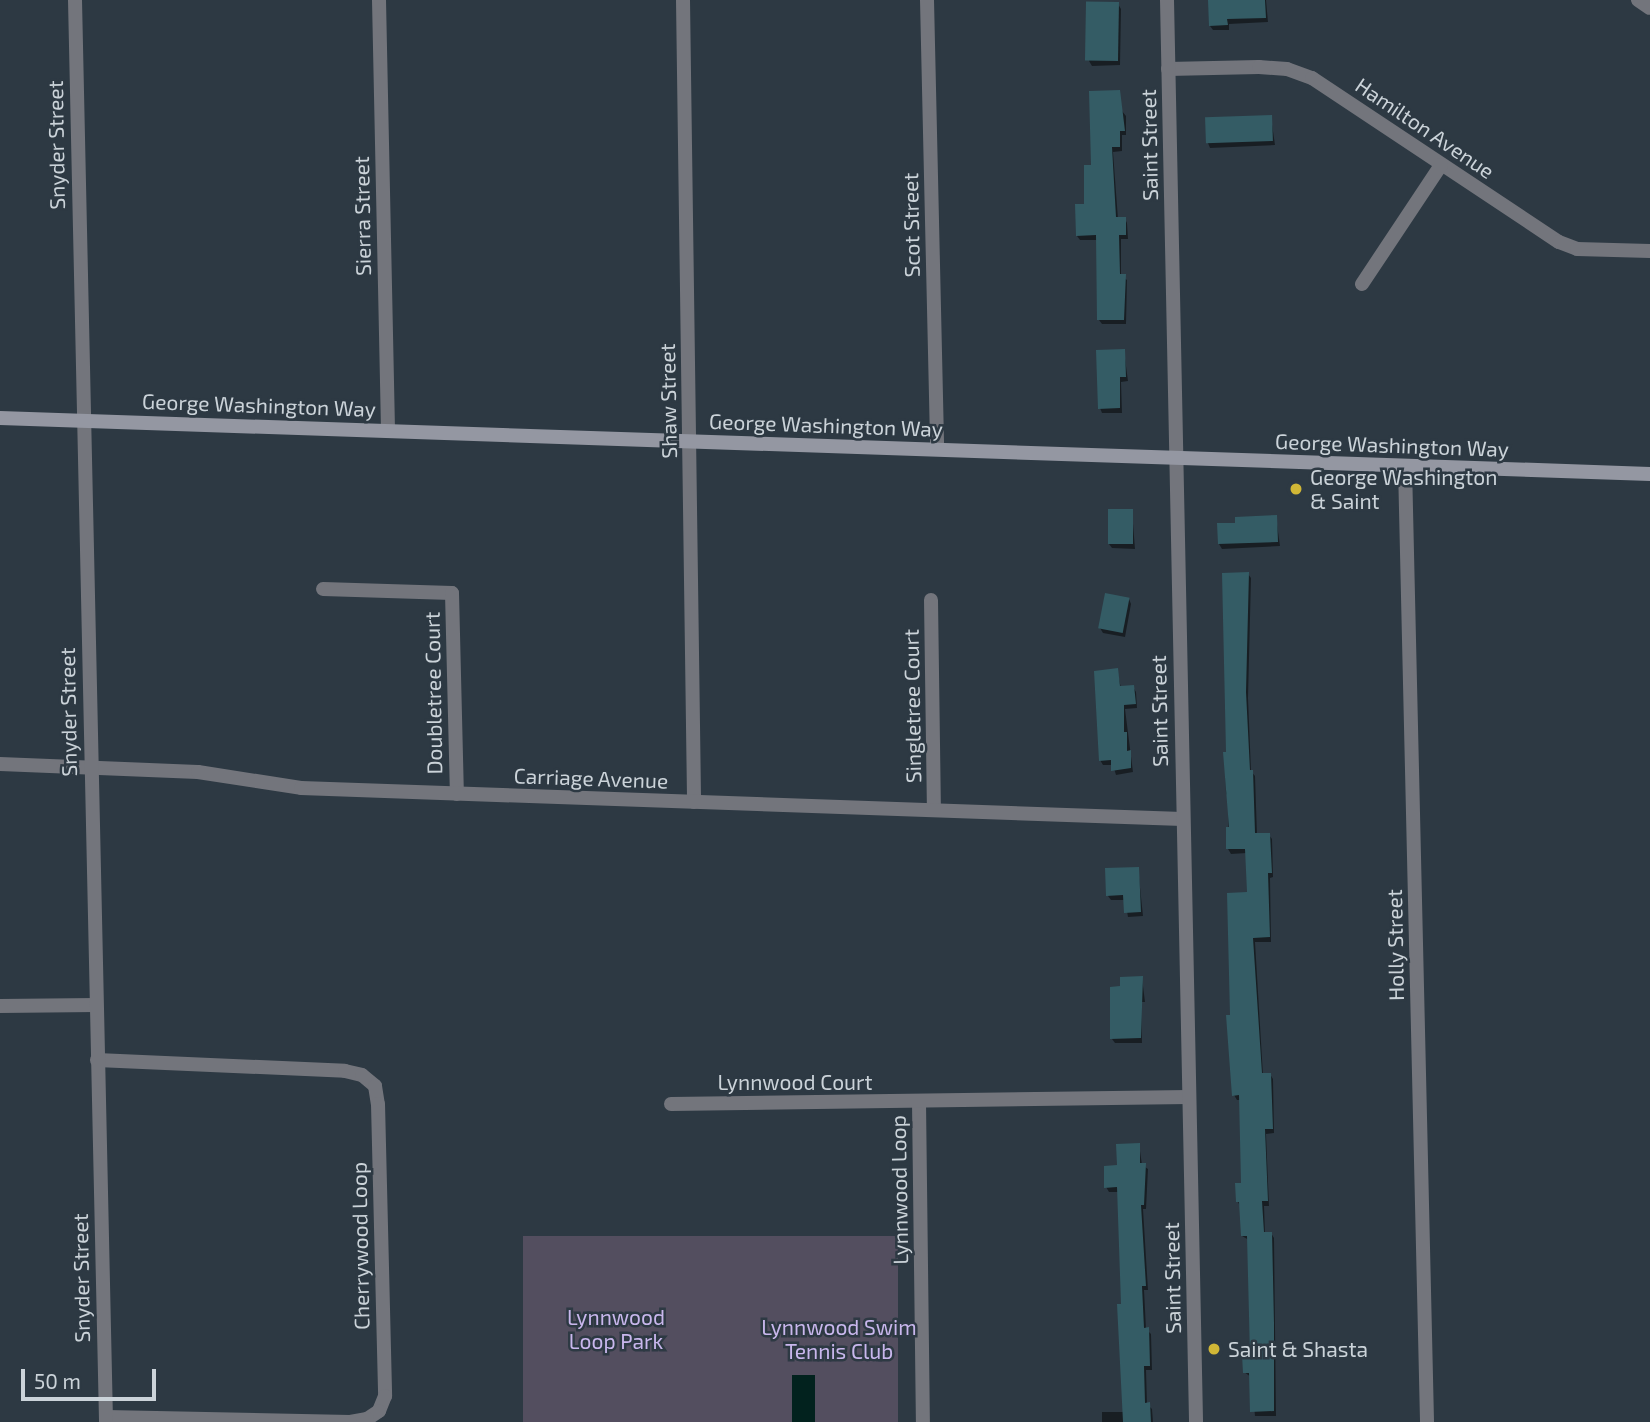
<!DOCTYPE html>
<html>
<head>
<meta charset="utf-8">
<style>
	body { margin:0 }
	#map { position:relative; width:1650px; height:1422px; overflow:hidden; background:#2d3943; font-family:"Exo 2",sans-serif }
	div>[style] { position:absolute }
	.green>* { inset:0; background:#534e5f; transform-origin:0 0 }
	.water>* { inset:0; background:#02221e; transform-origin:0 0 }
	.shadow>* { inset:0; background:#0007 }
	.building>* { inset:0; background:#345c65; transform-origin:0 0 }
	.minor>* { height:14px; margin:-7px; padding:0 7px; transform-origin:7px; border-radius:7px; background:#73757c }
	.tertiary>* { height:14px; margin:-7px; padding:0 7px; transform-origin:7px; border-radius:7px; background:#73757c }
	.secondary>* { height:14px; margin:-7px; padding:0 7px; transform-origin:7px; border-radius:7px; background:#9497a2 }
	.dots>* { width:19px; height:19px; translate:-50% -50%; box-sizing:border-box; border:4px solid #2d3943; border-radius:50% }
	span { translate:-50% -50%; white-space:nowrap; text-align:center; line-height:1.15; -webkit-text-stroke:5px #2d3943; paint-order:stroke }
	.street-label { font-size:21px; color:#cbd3d9 }
	.poi-label { font-size:21px; color:#cbd3d9 }
	.left { translate:0 -50%; text-align:left }
	.park-label { font-size:21px; color:#c9b7ed }
	.scale { position:absolute; left:21px; top:1369px; width:135px; height:32px; box-sizing:border-box; border:4px solid #cbd3d9; border-top:0; padding-left:9px; font-size:21px; line-height:24px; white-space:nowrap; color:#cbd3d9; -webkit-text-stroke:5px #2d3943; paint-order:stroke }
</style>
</head>
<body>
<div id="map">
	<div class="green">
		<i style="left:523px;top:1236px;width:375px;height:186px"></i>
	</div>
	<div class="water">
		<i style="left:792px;top:1375px;width:23px;height:47px"></i>
	</div>
	<div class="shadow">
		<i style="clip-path:polygon(1226px 0,1266px 0,1268px 22px,1229px 24px,1229px 30px,1213px 30px,1210px 26px)"></i>
		<i style="clip-path:polygon(1118px 4px,1121px 9px,1120px 65px,1092px 66px,1089px 61px)"></i>
		<i style="clip-path:polygon(1119px 92px,1122px 111px,1126px 116px,1126px 135px,1122px 135px,1122px 151px,1113px 152px,1118px 219px,1125px 219px,1127px 223px,1128px 239px,1121px 239px,1121px 276px,1127px 280px,1126px 324px,1102px 324px,1099px 320px,1097px 240px,1080px 240px,1077px 236px,1093px 167px)"></i>
		<i style="clip-path:polygon(1271px 117px,1275px 145px,1210px 148px,1208px 143px)"></i>
		<i style="clip-path:polygon(1124px 351px,1128px 381px,1121px 382px,1122px 413px,1102px 413px,1100px 408px)"></i>
		<i style="clip-path:polygon(1132px 511px,1135px 549px,1112px 548px,1109px 544px)"></i>
		<i style="clip-path:polygon(1276px 517px,1280px 546px,1222px 549px,1219px 544px,1237px 524px)"></i>
		<i style="clip-path:polygon(1248px 574px,1251px 578px,1248px 698px,1251px 771px,1255px 776px,1257px 835px,1269px 835px,1272px 839px,1273px 877px,1270px 878px,1271px 942px,1255px 942px,1263px 1075px,1270px 1074px,1273px 1079px,1274px 1133px,1266px 1134px,1269px 1206px,1264px 1206px,1265px 1234px,1271px 1233px,1274px 1238px,1276px 1416px,1255px 1416px,1251px 1377px,1244px 1372px,1252px 1357px,1249px 1240px,1242px 1236px,1241px 1208px,1238px 1202px,1242px 1185px,1241px 1100px,1237px 1100px,1234px 1095px,1232px 1017px,1249px 894px,1247px 853px,1231px 854px,1228px 849px,1229px 799px,1226px 793px,1225px 754px,1228px 754px)"></i>
		<i style="clip-path:polygon(1129px 599px,1131px 604px,1125px 637px,1103px 633px,1100px 628px)"></i>
		<i style="clip-path:polygon(1117px 670px,1121px 688px,1133px 687px,1136px 692px,1137px 708px,1125px 709px,1133px 772px,1116px 775px,1113px 765px,1103px 765px,1100px 760px)"></i>
		<i style="clip-path:polygon(1138px 868px,1143px 916px,1128px 917px,1125px 900px,1111px 900px,1108px 896px)"></i>
		<i style="clip-path:polygon(1142px 978px,1145px 1002px,1141px 1002px,1142px 1043px,1115px 1043px,1112px 1039px,1122px 988px)"></i>
		<i style="clip-path:polygon(1139px 1144px,1142px 1165px,1148px 1169px,1146px 1209px,1143px 1209px,1148px 1290px,1144px 1290px,1146px 1329px,1151px 1334px,1152px 1370px,1146px 1370px,1147px 1404px,1152px 1409px,1153px 1422px,1102px 1422px,1102px 1412px,1124px 1412px,1119px 1192px,1109px 1192px,1106px 1187px)"></i>
	</div>
	<div class="building">
		<i style="clip-path:polygon(1208px 0,1265px 0,1266px 18px,1227px 19px,1228px 25px,1209px 26px)"></i>
		<i style="left:1119px;top:2px;width:59px;height:33px;rotate:91deg"></i>
		<i style="clip-path:polygon(1120px 90px,1125px 131px,1120px 131px,1120px 147px,1112px 147px,1116px 217px,1126px 217px,1126px 235px,1119px 235px,1120px 274px,1126px 274px,1124px 320px,1097px 320px,1096px 235px,1076px 236px,1075px 204px,1084px 204px,1084px 165px,1091px 165px,1089px 91px)"></i>
		<i style="left:1272px;top:115px;width:26px;height:67px;rotate:88deg"></i>
		<i style="clip-path:polygon(1125px 349px,1126px 377px,1120px 377px,1120px 408px,1098px 409px,1096px 350px)"></i>
		<i style="left:1108px;top:509px;width:25px;height:35px"></i>
		<i style="clip-path:polygon(1277px 515px,1278px 542px,1218px 544px,1217px 523px,1235px 523px,1235px 517px)"></i>
		<i style="clip-path:polygon(1249px 572px,1246px 692px,1250px 770px,1253px 770px,1255px 833px,1270px 833px,1272px 873px,1268px 873px,1270px 937px,1253px 938px,1262px 1073px,1271px 1073px,1273px 1129px,1265px 1129px,1268px 1201px,1262px 1201px,1264px 1232px,1272px 1232px,1274px 1323px,1274px 1411px,1250px 1412px,1249px 1373px,1243px 1373px,1242px 1355px,1250px 1355px,1247px 1236px,1241px 1236px,1239px 1202px,1236px 1202px,1235px 1183px,1241px 1183px,1239px 1095px,1232px 1096px,1226px 1015px,1230px 1015px,1227px 893px,1247px 892px,1245px 849px,1226px 849px,1226px 827px,1229px 827px,1223px 752px,1226px 752px,1222px 573px)"></i>
		<i style="left:1105px;top:593px;width:25px;height:36px;rotate:11deg"></i>
		<i style="clip-path:polygon(1118px 668px,1120px 686px,1134px 685px,1136px 704px,1124px 705px,1124px 732px,1127px 732px,1127px 751px,1131px 750px,1131px 768px,1111px 771px,1111px 760px,1099px 761px,1094px 671px)"></i>
		<i style="clip-path:polygon(1139px 867px,1141px 912px,1124px 913px,1123px 895px,1106px 896px,1105px 868px)"></i>
		<i style="clip-path:polygon(1143px 976px,1141px 1038px,1110px 1039px,1110px 987px,1120px 986px,1120px 977px)"></i>
		<i style="clip-path:polygon(1140px 1143px,1140px 1163px,1146px 1163px,1144px 1205px,1141px 1205px,1146px 1286px,1142px 1286px,1144px 1328px,1149px 1327px,1150px 1366px,1144px 1366px,1145px 1403px,1150px 1402px,1151px 1422px,1123px 1422px,1117px 1304px,1121px 1304px,1117px 1187px,1104px 1188px,1104px 1166px,1117px 1165px,1116px 1144px)"></i>
	</div>
	<div class="minor">
		<i style="left:379px;top:0;width:431px;rotate:88.8deg"></i>
		<i style="left:683px;top:0;width:802px;rotate:89.21deg"></i>
		<i style="left:927px;top:0;width:449px;rotate:88.7deg"></i>
		<i style="left:1638px;top:0;width:14px;rotate:34deg"></i>
		<i style="left:1168px;top:69px;width:91px;rotate:-1.3deg"></i>
		<i style="left:1259px;top:67px;width:28px;rotate:4deg"></i>
		<i style="left:1287px;top:69px;width:27px;rotate:20deg"></i>
		<i style="left:1312px;top:78px;width:296px;rotate:33.6deg"></i>
		<i style="left:1559px;top:242px;width:19px;rotate:21deg"></i>
		<i style="left:1577px;top:249px;width:73px;rotate:1.6deg"></i>
		<i style="left:1362px;top:284px;width:143px;rotate:-56.4deg"></i>
		<i style="left:1405px;top:466px;width:956px;rotate:88.68deg"></i>
		<i style="left:323px;top:589px;width:129px;rotate:1.8deg"></i>
		<i style="left:452px;top:593px;width:201px;rotate:88.6deg"></i>
		<i style="left:931px;top:600px;width:210px;rotate:89.2deg"></i>
		<i style="left:0;top:764px;width:198px;rotate:2.3deg"></i>
		<i style="left:198px;top:772px;width:104px;rotate:8.8deg"></i>
		<i style="left:301px;top:788px;width:882px;rotate:2.02deg"></i>
		<i style="left:0;top:1006px;width:96px;rotate:-0.6deg"></i>
		<i style="left:97px;top:1060px;width:248px;rotate:2.5deg"></i>
		<i style="left:345px;top:1071px;width:17px;rotate:13deg"></i>
		<i style="left:362px;top:1075px;width:17px;rotate:40deg"></i>
		<i style="left:375px;top:1086px;width:18px;rotate:81deg"></i>
		<i style="left:378px;top:1104px;width:292px;rotate:88.6deg"></i>
		<i style="left:385px;top:1396px;width:16px;rotate:112deg"></i>
		<i style="left:379px;top:1411px;width:14px;rotate:146deg"></i>
		<i style="left:367px;top:1419px;width:17px;rotate:170deg"></i>
		<i style="left:350px;top:1422px;width:244px;rotate:-178.8deg"></i>
		<i style="left:919px;top:1102px;width:320px;rotate:89.3deg"></i>
		<i style="left:671px;top:1104px;width:518px;rotate:-0.77deg"></i>
	</div>
	<div class="tertiary">
		<i style="left:75px;top:0;width:1422px;rotate:88.75deg"></i>
		<i style="left:1167px;top:0;width:1422px;rotate:88.83deg"></i>
	</div>
	<div class="secondary">
		<i style="left:0;top:418px;width:1651px;rotate:1.94deg"></i>
	</div>
	<div class="dots">
		<i style="left:1296px;top:489px;background:#d1b736"></i>
		<i style="left:1214px;top:1349px;background:#d1b736"></i>
	</div>
	<div class="street-label">
		<span style="left:1425px;top:128px;rotate:34deg">Hamilton Avenue</span>
		<span style="left:56px;top:145px;rotate:-91deg">Snyder Street</span>
		<span style="left:1149px;top:145px;rotate:-91deg">Saint Street</span>
		<span style="left:362px;top:216px;rotate:-91deg">Sierra Street</span>
		<span style="left:911px;top:225px;rotate:-91deg">Scot Street</span>
		<span style="left:668px;top:401px;rotate:-91deg">Shaw Street</span>
		<span style="left:259px;top:405px;rotate:2deg">George Washington Way</span>
		<span style="left:826px;top:425px;rotate:2deg">George Washington Way</span>
		<span style="left:1392px;top:445px;rotate:2deg">George Washington Way</span>
		<span style="left:433px;top:693px;rotate:-91deg">Doubletree Court</span>
		<span style="left:912px;top:706px;rotate:-91deg">Singletree Court</span>
		<span style="left:1159px;top:711px;rotate:-91deg">Saint Street</span>
		<span style="left:68px;top:712px;rotate:-91deg">Snyder Street</span>
		<span style="left:591px;top:778px;rotate:2deg">Carriage Avenue</span>
		<span style="left:1395px;top:945px;rotate:-91deg">Holly Street</span>
		<span style="left:795px;top:1082px">Lynnwood Court</span>
		<span style="left:899px;top:1190px;rotate:-91deg">Lynnwood Loop</span>
		<span style="left:360px;top:1246px;rotate:-91deg">Cherrywood Loop</span>
		<span style="left:81px;top:1278px;rotate:-91deg">Snyder Street</span>
		<span style="left:1172px;top:1278px;rotate:-91deg">Saint Street</span>
	</div>
	<div class="poi-label">
		<span class="left" style="left:1310px;top:489px">George Washington<br>&amp; Saint</span>
		<span class="left" style="left:1228px;top:1349px">Saint &amp; Shasta</span>
	</div>
	<div class="park-label">
		<span style="left:616px;top:1329px">Lynnwood<br>Loop Park</span>
		<span style="left:839px;top:1339px">Lynnwood Swim<br>Tennis Club</span>
	</div>
	<div class="scale">50 m</div>
</div>
</body>
</html>
